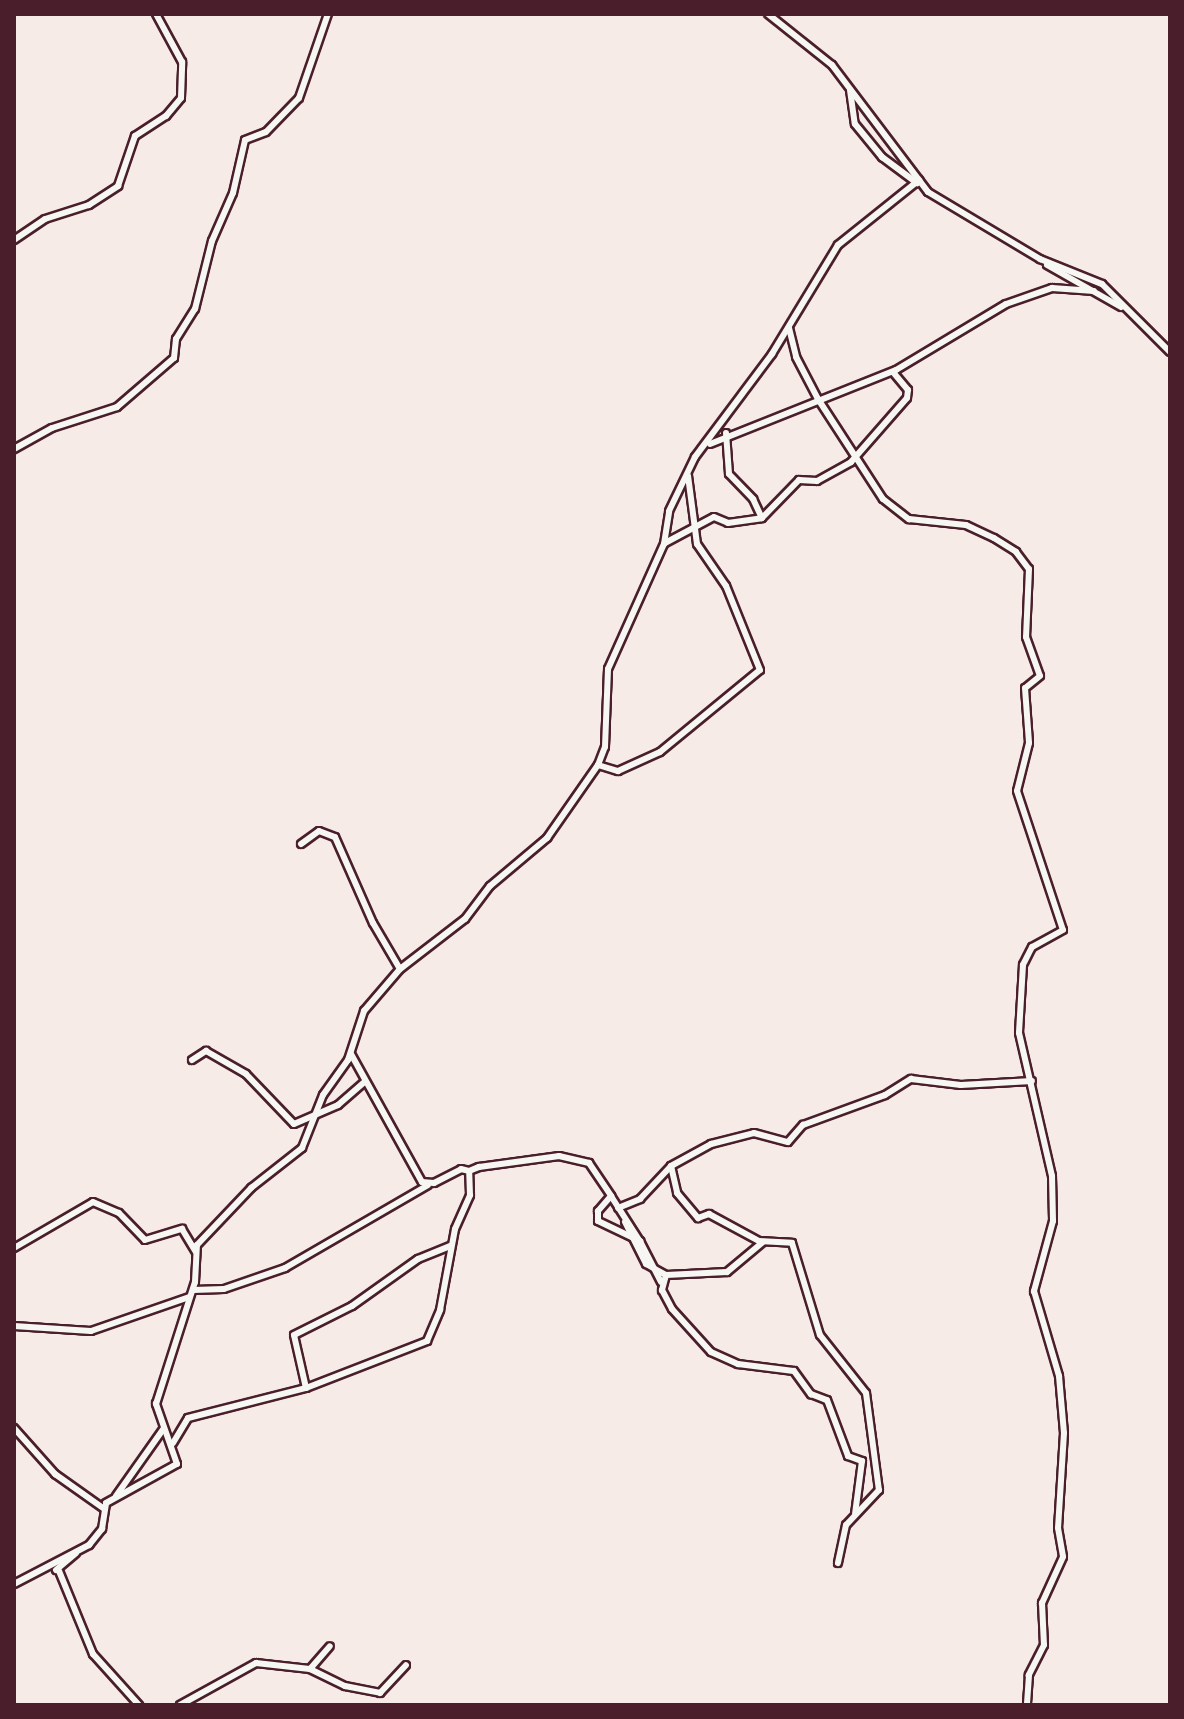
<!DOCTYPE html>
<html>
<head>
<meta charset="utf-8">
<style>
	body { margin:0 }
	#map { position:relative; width:1184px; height:1719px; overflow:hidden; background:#f7ebe7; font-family:"Comic Neue",sans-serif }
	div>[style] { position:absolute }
	.roads { filter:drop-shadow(2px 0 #4a1f2b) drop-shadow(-2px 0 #4a1f2b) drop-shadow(0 2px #4a1f2b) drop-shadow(0 -2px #4a1f2b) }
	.minor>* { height:6px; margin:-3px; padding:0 3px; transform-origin:3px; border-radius:3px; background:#f6f6f2 }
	span { translate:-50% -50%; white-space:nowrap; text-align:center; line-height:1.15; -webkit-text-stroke:6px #f6f6f2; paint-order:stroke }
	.frame { position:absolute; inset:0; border:16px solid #4a1f2b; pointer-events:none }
</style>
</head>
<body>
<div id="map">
	<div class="roads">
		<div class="minor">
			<i style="left:768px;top:14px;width:82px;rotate:38.6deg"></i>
			<i style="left:832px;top:65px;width:159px;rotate:52.9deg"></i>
			<i style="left:928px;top:192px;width:131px;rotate:30.9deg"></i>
			<i style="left:1040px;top:259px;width:67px;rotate:22deg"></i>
			<i style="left:1102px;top:284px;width:96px;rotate:45deg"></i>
			<i style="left:850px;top:90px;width:34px;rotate:82deg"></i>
			<i style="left:855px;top:124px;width:43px;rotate:50.7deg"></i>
			<i style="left:882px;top:157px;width:44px;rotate:36.6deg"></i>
			<i style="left:14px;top:240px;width:37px;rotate:-34deg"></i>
			<i style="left:45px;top:219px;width:46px;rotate:-17.7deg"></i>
			<i style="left:89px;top:205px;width:35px;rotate:-33deg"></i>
			<i style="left:118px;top:186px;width:53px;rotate:-71.2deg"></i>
			<i style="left:135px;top:136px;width:37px;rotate:-33deg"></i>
			<i style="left:166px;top:116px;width:23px;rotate:-50deg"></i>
			<i style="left:181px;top:98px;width:36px;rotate:-88deg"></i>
			<i style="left:182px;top:62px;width:55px;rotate:-118.4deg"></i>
			<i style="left:1047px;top:265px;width:85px;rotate:29.6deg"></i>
			<i style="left:789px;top:328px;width:30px;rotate:76deg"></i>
			<i style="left:796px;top:357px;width:47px;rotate:62.4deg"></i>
			<i style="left:818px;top:399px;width:119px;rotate:57deg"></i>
			<i style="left:883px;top:499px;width:33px;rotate:38deg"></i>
			<i style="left:909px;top:519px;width:57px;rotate:6deg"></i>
			<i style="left:966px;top:525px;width:31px;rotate:25deg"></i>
			<i style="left:994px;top:538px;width:26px;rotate:32deg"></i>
			<i style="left:1016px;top:552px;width:21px;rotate:53deg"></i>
			<i style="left:1029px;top:569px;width:68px;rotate:92.5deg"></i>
			<i style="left:1026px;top:637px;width:41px;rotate:70.3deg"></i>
			<i style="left:1040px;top:676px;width:19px;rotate:141deg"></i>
			<i style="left:1025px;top:688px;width:55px;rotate:85.8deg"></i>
			<i style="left:1029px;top:743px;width:49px;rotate:104deg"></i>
			<i style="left:1017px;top:791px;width:146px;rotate:71.7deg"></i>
			<i style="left:1063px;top:930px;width:35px;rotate:151deg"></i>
			<i style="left:1032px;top:947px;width:20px;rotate:117deg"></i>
			<i style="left:1023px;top:965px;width:68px;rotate:93.4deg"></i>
			<i style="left:1019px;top:1033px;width:147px;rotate:77deg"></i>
			<i style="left:1052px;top:1176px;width:45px;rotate:88.7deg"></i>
			<i style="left:1053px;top:1221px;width:73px;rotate:105.2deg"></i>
			<i style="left:1034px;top:1291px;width:89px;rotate:73.6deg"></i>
			<i style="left:1059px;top:1376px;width:57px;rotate:85deg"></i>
			<i style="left:1064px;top:1433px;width:95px;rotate:93.6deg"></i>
			<i style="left:1058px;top:1528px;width:29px;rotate:80deg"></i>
			<i style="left:1063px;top:1557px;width:51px;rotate:114.5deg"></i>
			<i style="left:1042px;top:1603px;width:42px;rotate:87.3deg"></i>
			<i style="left:1044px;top:1645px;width:34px;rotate:117deg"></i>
			<i style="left:1029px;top:1675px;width:30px;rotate:94deg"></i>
			<i style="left:726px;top:433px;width:41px;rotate:85.8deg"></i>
			<i style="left:729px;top:474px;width:35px;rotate:46deg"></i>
			<i style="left:753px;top:499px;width:21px;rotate:65deg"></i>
			<i style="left:710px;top:444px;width:200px;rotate:-21.7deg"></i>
			<i style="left:896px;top:370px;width:128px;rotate:-31deg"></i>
			<i style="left:1006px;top:304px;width:49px;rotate:-19.2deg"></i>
			<i style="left:1052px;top:288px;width:42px;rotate:4.1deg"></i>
			<i style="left:14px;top:449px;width:43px;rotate:-28.9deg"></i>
			<i style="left:52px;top:428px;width:68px;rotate:-17.9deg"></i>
			<i style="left:117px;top:407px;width:75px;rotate:-40.7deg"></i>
			<i style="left:174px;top:358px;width:19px;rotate:-84deg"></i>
			<i style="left:176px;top:339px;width:36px;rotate:-58deg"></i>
			<i style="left:195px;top:309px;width:70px;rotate:-76deg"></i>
			<i style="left:212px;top:241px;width:52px;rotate:-66.4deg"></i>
			<i style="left:233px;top:193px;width:54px;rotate:-77.2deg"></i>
			<i style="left:245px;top:140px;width:22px;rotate:-21deg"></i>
			<i style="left:266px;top:132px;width:47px;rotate:-45.9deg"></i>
			<i style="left:299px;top:98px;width:89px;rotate:-71deg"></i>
			<i style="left:665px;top:543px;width:55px;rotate:-28deg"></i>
			<i style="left:714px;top:517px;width:15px;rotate:23deg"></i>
			<i style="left:728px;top:523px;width:34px;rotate:-8deg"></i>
			<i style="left:762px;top:518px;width:53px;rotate:-45.8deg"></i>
			<i style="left:799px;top:480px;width:18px;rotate:3deg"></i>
			<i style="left:817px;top:481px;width:39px;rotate:-29deg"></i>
			<i style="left:851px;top:462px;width:85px;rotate:-48.8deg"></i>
			<i style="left:907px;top:398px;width:8px;rotate:-83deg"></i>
			<i style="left:908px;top:390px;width:23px;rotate:-130deg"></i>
			<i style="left:598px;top:765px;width:21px;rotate:17deg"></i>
			<i style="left:618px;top:771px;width:46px;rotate:-24.3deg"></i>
			<i style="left:660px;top:752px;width:129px;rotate:-39.4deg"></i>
			<i style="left:760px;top:670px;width:91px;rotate:-112deg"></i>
			<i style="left:726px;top:586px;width:51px;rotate:-124.6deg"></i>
			<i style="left:697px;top:544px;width:69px;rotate:-97.5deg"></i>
			<i style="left:301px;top:844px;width:22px;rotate:-36deg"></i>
			<i style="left:319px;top:831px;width:17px;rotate:21deg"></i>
			<i style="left:335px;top:837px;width:94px;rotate:66.2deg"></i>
			<i style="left:373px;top:923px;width:53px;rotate:59.6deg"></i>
			<i style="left:351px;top:1054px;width:146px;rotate:61deg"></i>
			<i style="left:422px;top:1182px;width:12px;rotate:5deg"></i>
			<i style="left:434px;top:1183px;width:30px;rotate:-27deg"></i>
			<i style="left:461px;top:1169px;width:8px;rotate:14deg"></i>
			<i style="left:192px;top:1060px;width:17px;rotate:-33deg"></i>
			<i style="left:206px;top:1051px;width:46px;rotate:29.9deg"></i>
			<i style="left:246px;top:1074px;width:69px;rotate:46.2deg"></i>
			<i style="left:294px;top:1124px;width:48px;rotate:-23.4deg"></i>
			<i style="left:338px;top:1105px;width:35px;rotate:-41deg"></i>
			<i style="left:671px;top:1166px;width:28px;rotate:77deg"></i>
			<i style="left:677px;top:1193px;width:33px;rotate:50deg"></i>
			<i style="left:698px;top:1218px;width:12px;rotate:-20deg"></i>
			<i style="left:709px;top:1214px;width:57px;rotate:28.4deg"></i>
			<i style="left:759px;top:1241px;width:33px;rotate:3deg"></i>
			<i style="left:792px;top:1243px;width:96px;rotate:73.1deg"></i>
			<i style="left:820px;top:1335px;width:74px;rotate:51.6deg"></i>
			<i style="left:866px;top:1393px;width:98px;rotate:82.4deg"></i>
			<i style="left:879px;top:1490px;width:48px;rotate:133.3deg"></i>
			<i style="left:846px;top:1525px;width:39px;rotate:102deg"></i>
			<i style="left:611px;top:1196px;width:52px;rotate:57.5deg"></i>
			<i style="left:618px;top:1208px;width:24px;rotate:-22deg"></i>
			<i style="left:640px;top:1199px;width:45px;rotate:-46.8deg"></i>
			<i style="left:671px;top:1166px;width:46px;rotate:-28.8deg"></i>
			<i style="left:711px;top:1144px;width:44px;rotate:-14.3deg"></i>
			<i style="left:754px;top:1133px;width:35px;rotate:15deg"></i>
			<i style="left:788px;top:1142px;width:23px;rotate:-49deg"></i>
			<i style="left:803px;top:1125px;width:87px;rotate:-20.1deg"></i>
			<i style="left:885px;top:1095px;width:31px;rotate:-32deg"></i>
			<i style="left:911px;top:1079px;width:50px;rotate:6.8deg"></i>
			<i style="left:961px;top:1085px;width:71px;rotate:-3.2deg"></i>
			<i style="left:625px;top:1222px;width:47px;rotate:63.4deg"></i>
			<i style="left:646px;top:1264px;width:23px;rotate:29deg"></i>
			<i style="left:763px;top:1242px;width:47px;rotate:140.2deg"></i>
			<i style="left:727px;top:1272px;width:61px;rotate:177.2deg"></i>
			<i style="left:666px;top:1275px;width:16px;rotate:105deg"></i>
			<i style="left:662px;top:1290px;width:21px;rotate:62deg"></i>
			<i style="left:672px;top:1309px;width:58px;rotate:47.8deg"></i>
			<i style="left:711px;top:1352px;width:30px;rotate:24deg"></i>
			<i style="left:738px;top:1364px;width:56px;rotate:7.1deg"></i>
			<i style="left:794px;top:1371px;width:29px;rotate:54deg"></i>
			<i style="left:811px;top:1394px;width:17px;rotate:21deg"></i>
			<i style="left:827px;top:1400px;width:60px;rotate:69.4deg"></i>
			<i style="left:848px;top:1456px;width:15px;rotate:20deg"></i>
			<i style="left:862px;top:1461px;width:53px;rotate:97.5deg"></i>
			<i style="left:14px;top:1248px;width:91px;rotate:-30.2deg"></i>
			<i style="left:93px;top:1202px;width:28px;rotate:23deg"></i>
			<i style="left:119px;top:1213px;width:37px;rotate:46deg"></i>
			<i style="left:145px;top:1240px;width:39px;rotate:-17deg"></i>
			<i style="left:182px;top:1229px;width:26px;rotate:59deg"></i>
			<i style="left:193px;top:1290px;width:31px;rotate:-2deg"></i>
			<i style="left:224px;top:1289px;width:65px;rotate:-19deg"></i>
			<i style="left:285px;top:1268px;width:165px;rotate:-30.1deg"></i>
			<i style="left:14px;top:1326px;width:77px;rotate:3.7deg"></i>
			<i style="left:91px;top:1331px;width:104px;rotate:-19.1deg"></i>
			<i style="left:306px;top:1388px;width:130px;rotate:-21.2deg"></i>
			<i style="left:427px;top:1341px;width:34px;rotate:-67deg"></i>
			<i style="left:440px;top:1310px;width:82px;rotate:-79.5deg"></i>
			<i style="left:455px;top:1229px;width:37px;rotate:-66deg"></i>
			<i style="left:470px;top:1195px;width:24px;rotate:-92deg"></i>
			<i style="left:469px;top:1171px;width:11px;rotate:-22deg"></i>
			<i style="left:479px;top:1167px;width:81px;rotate:-7.8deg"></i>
			<i style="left:559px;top:1156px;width:31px;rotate:13deg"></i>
			<i style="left:589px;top:1163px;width:40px;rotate:56deg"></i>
			<i style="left:611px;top:1196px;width:20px;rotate:131deg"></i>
			<i style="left:598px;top:1211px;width:10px;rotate:90deg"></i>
			<i style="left:598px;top:1221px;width:47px;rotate:25.5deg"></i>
			<i style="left:640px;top:1241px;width:46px;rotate:62.9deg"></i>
			<i style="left:14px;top:1428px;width:62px;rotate:48.3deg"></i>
			<i style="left:55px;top:1474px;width:59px;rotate:35.3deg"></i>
			<i style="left:173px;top:1443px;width:29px;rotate:-59deg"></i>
			<i style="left:188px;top:1418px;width:122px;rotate:-14.3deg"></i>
			<i style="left:306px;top:1388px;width:54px;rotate:-102.8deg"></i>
			<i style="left:294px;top:1335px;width:65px;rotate:-26.6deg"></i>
			<i style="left:352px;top:1306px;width:81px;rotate:-35.5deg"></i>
			<i style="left:418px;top:1259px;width:35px;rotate:-22deg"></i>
			<i style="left:116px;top:1496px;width:83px;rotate:-54.8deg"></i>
			<i style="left:56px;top:1570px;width:26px;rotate:-40deg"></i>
			<i style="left:59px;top:1571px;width:90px;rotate:67.7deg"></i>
			<i style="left:93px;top:1654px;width:69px;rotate:48deg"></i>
			<i style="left:14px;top:1584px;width:85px;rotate:-27.5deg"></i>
			<i style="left:89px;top:1545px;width:21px;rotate:-51deg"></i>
			<i style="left:102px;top:1529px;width:26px;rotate:-81deg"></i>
			<i style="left:106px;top:1503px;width:81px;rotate:-28.8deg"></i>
			<i style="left:177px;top:1464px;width:64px;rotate:-109.3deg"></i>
			<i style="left:156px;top:1404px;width:128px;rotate:-72.3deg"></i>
			<i style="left:195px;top:1282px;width:37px;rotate:-87deg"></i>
			<i style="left:197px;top:1245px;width:79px;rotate:-46.5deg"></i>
			<i style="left:251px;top:1188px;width:65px;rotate:-38.1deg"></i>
			<i style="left:302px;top:1148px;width:57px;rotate:-68.4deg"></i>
			<i style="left:323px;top:1095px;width:43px;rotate:-54.5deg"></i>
			<i style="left:348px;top:1060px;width:52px;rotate:-71.9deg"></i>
			<i style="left:364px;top:1011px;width:55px;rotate:-49.4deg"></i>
			<i style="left:400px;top:969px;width:82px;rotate:-37.6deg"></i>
			<i style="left:465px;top:919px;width:41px;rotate:-52.9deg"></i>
			<i style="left:490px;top:886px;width:75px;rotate:-40.1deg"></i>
			<i style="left:547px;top:838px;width:89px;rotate:-55.1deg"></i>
			<i style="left:598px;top:765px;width:19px;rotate:-69deg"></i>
			<i style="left:605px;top:747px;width:78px;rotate:-87.8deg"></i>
			<i style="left:608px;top:669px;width:137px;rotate:-65.9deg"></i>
			<i style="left:664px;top:544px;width:33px;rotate:-81deg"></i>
			<i style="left:669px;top:511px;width:60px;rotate:-64.3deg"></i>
			<i style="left:695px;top:457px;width:129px;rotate:-53.2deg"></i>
			<i style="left:772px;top:354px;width:127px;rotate:-58.8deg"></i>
			<i style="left:838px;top:245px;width:104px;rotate:-38.7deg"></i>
			<i style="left:310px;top:1669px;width:39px;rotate:26deg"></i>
			<i style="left:345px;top:1686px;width:36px;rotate:11deg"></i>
			<i style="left:380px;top:1693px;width:38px;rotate:-47deg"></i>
			<i style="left:180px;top:1705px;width:87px;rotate:-28.9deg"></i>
			<i style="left:256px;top:1663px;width:54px;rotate:6.3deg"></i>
			<i style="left:310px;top:1669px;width:30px;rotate:-49deg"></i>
		</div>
	</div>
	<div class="frame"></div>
</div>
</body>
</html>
